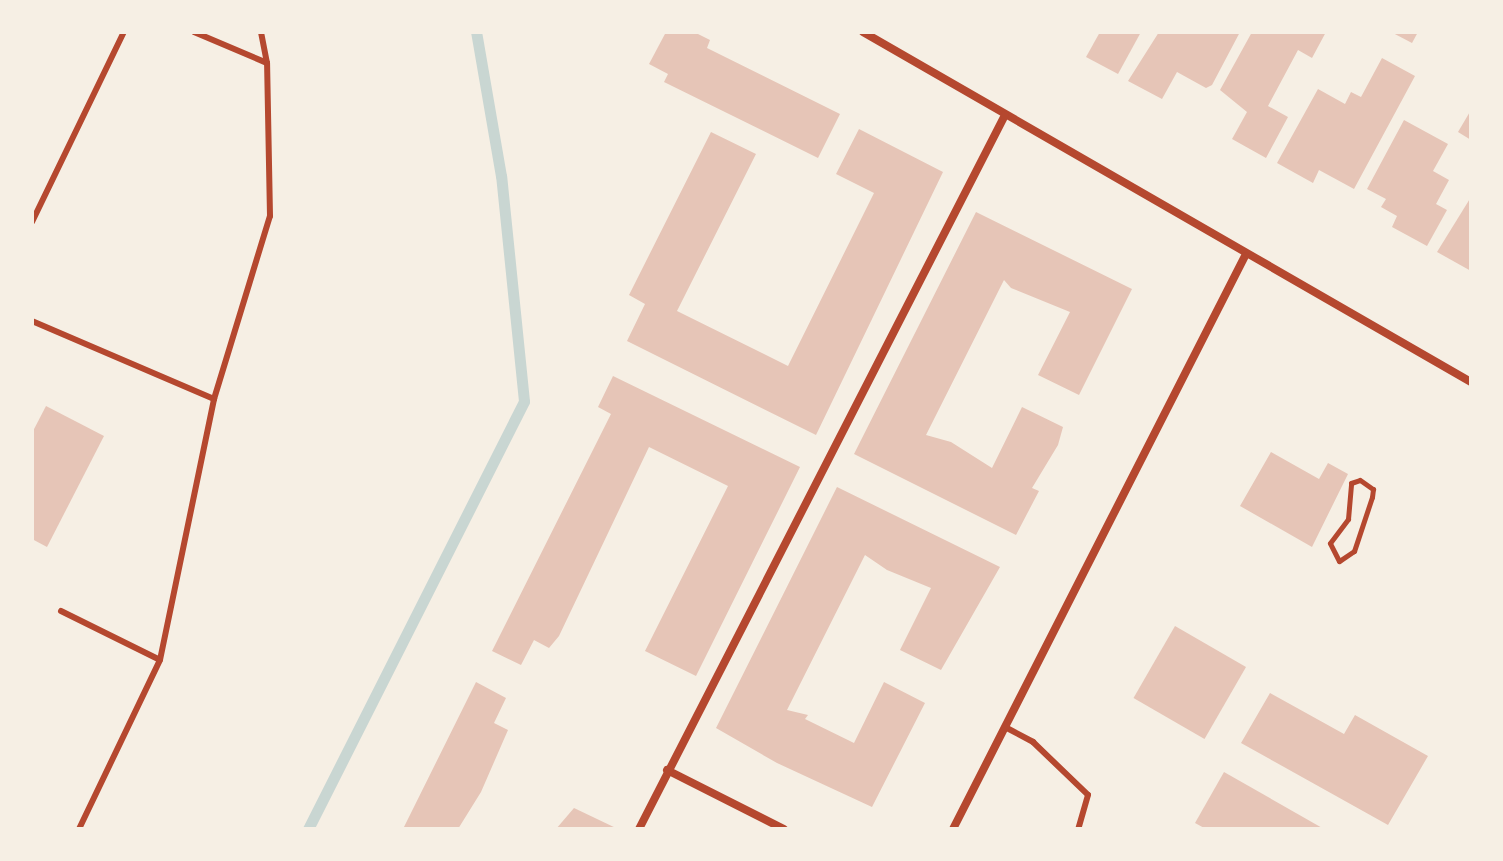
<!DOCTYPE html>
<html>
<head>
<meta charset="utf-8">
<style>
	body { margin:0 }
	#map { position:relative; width:1503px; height:861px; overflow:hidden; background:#f6efe4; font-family:"Noto Sans",sans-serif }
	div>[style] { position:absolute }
	.stream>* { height:11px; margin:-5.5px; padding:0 5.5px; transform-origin:5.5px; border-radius:5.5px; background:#c9d6d2 }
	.building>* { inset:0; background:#e6c5b7; transform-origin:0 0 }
	.path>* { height:5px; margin:-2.5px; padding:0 2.5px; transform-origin:2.5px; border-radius:2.5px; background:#b5482f }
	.service>* { height:6px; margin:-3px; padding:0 3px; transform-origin:3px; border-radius:3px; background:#b5482f }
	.minor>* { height:8px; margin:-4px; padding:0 4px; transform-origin:4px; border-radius:4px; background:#b5482f }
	span { translate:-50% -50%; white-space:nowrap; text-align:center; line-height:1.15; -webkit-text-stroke:6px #f6efe4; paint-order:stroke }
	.frame { position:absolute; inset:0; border:34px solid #f6efe4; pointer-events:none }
</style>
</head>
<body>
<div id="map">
	<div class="stream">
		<i style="left:308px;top:829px;width:479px;rotate:-63.2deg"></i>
		<i style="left:524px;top:401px;width:226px;rotate:-95.8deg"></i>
		<i style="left:501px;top:176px;width:146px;rotate:-99.8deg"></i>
	</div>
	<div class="building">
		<i style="clip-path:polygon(666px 32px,694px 32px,710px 40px,707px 48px,840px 114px,818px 158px,664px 82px,668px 74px,649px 64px)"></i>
		<i style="clip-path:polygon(1100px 32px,1141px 32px,1118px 74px,1086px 57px)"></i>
		<i style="clip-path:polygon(1159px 32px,1181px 34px,1240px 32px,1212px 85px,1206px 88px,1177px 72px,1162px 99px,1128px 81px)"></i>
		<i style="clip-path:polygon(1252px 32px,1326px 32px,1312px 58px,1298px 50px,1268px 106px,1288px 117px,1266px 158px,1232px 139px,1247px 112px,1220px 90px)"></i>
		<i style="clip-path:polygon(1391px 32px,1418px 32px,1412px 43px)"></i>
		<i style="clip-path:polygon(1382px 58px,1415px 76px,1354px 189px,1319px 170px,1313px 183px,1277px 163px,1318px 89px,1345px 104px,1351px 92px,1361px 97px)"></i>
		<i style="clip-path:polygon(1471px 110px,1471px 140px,1458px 132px)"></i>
		<i style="clip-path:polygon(1404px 120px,1448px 144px,1433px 171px,1449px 180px,1436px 204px,1447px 210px,1427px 246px,1392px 227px,1397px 216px,1381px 207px,1386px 199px,1367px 189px)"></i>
		<i style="clip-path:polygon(859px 129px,943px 172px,816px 435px,627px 341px,645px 304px,629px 295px,711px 132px,756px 154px,677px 311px,788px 366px,874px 193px,836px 174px)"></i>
		<i style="clip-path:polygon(1471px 197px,1471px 271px,1437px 252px)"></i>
		<i style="clip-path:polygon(976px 212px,1132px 289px,1079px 395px,1038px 375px,1070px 312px,1011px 288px,1004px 280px,926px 435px,951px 442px,992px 468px,1022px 407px,1063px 427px,1058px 445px,1032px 488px,1039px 491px,1016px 535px,854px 454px)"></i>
		<i style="clip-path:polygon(613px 376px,800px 467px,696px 676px,645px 651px,728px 486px,649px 447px,559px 636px,549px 648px,534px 640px,521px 665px,492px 651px,611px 414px,598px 407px)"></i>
		<i style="clip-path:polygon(46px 406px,104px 436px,47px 547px,32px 539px,32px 433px)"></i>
		<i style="clip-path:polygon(1271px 452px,1319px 479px,1328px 463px,1348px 474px,1312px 547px,1240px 506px)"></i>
		<i style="clip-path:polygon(837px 487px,1000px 567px,941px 670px,900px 650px,931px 588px,887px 570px,865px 555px,787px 710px,808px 715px,805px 719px,854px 743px,884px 682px,925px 703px,872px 807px,777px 763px,716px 728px)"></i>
		<i style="left:1175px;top:626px;width:82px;height:83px;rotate:30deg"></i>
		<i style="clip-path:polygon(476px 682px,506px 698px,494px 723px,508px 730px,481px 792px,458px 829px,403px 829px)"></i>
		<i style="clip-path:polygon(1270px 693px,1344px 734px,1355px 715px,1428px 756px,1388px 825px,1241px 743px)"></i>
		<i style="clip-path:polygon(1224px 772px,1324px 829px,1206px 829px,1195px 823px)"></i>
		<i style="clip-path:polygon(574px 808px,618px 829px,556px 829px)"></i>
	</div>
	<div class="path">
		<i style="left:1360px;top:480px;width:16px;rotate:35deg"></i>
		<i style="left:1373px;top:489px;width:8px;rotate:97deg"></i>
		<i style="left:1372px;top:497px;width:57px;rotate:108.4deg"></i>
		<i style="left:1354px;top:551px;width:18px;rotate:146deg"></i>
		<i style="left:1339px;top:561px;width:20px;rotate:-117deg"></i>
		<i style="left:1330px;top:543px;width:30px;rotate:-53deg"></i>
		<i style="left:1348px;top:519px;width:36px;rotate:-85deg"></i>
		<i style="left:1351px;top:483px;width:9px;rotate:-18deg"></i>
	</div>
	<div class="service">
		<i style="left:194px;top:32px;width:79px;rotate:23deg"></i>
		<i style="left:32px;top:222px;width:211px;rotate:-64.2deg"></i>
		<i style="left:32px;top:321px;width:198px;rotate:23.2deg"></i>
		<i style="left:61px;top:611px;width:110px;rotate:26.3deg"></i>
		<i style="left:1005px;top:727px;width:32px;rotate:28deg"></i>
		<i style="left:1033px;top:742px;width:76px;rotate:43.9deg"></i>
		<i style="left:1088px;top:795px;width:35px;rotate:106deg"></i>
		<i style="left:79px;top:829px;width:187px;rotate:-64.4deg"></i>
		<i style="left:160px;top:660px;width:267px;rotate:-78.3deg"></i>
		<i style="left:214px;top:399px;width:191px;rotate:-73deg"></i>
		<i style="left:270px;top:216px;width:153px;rotate:-91.1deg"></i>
		<i style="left:267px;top:63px;width:32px;rotate:-101deg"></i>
	</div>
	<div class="minor">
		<i style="left:863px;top:32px;width:702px;rotate:29.93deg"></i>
		<i style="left:667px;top:770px;width:131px;rotate:26.8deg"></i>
		<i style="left:639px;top:829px;width:802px;rotate:-62.86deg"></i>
		<i style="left:953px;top:829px;width:643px;rotate:-63deg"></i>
	</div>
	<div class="frame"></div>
</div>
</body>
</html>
